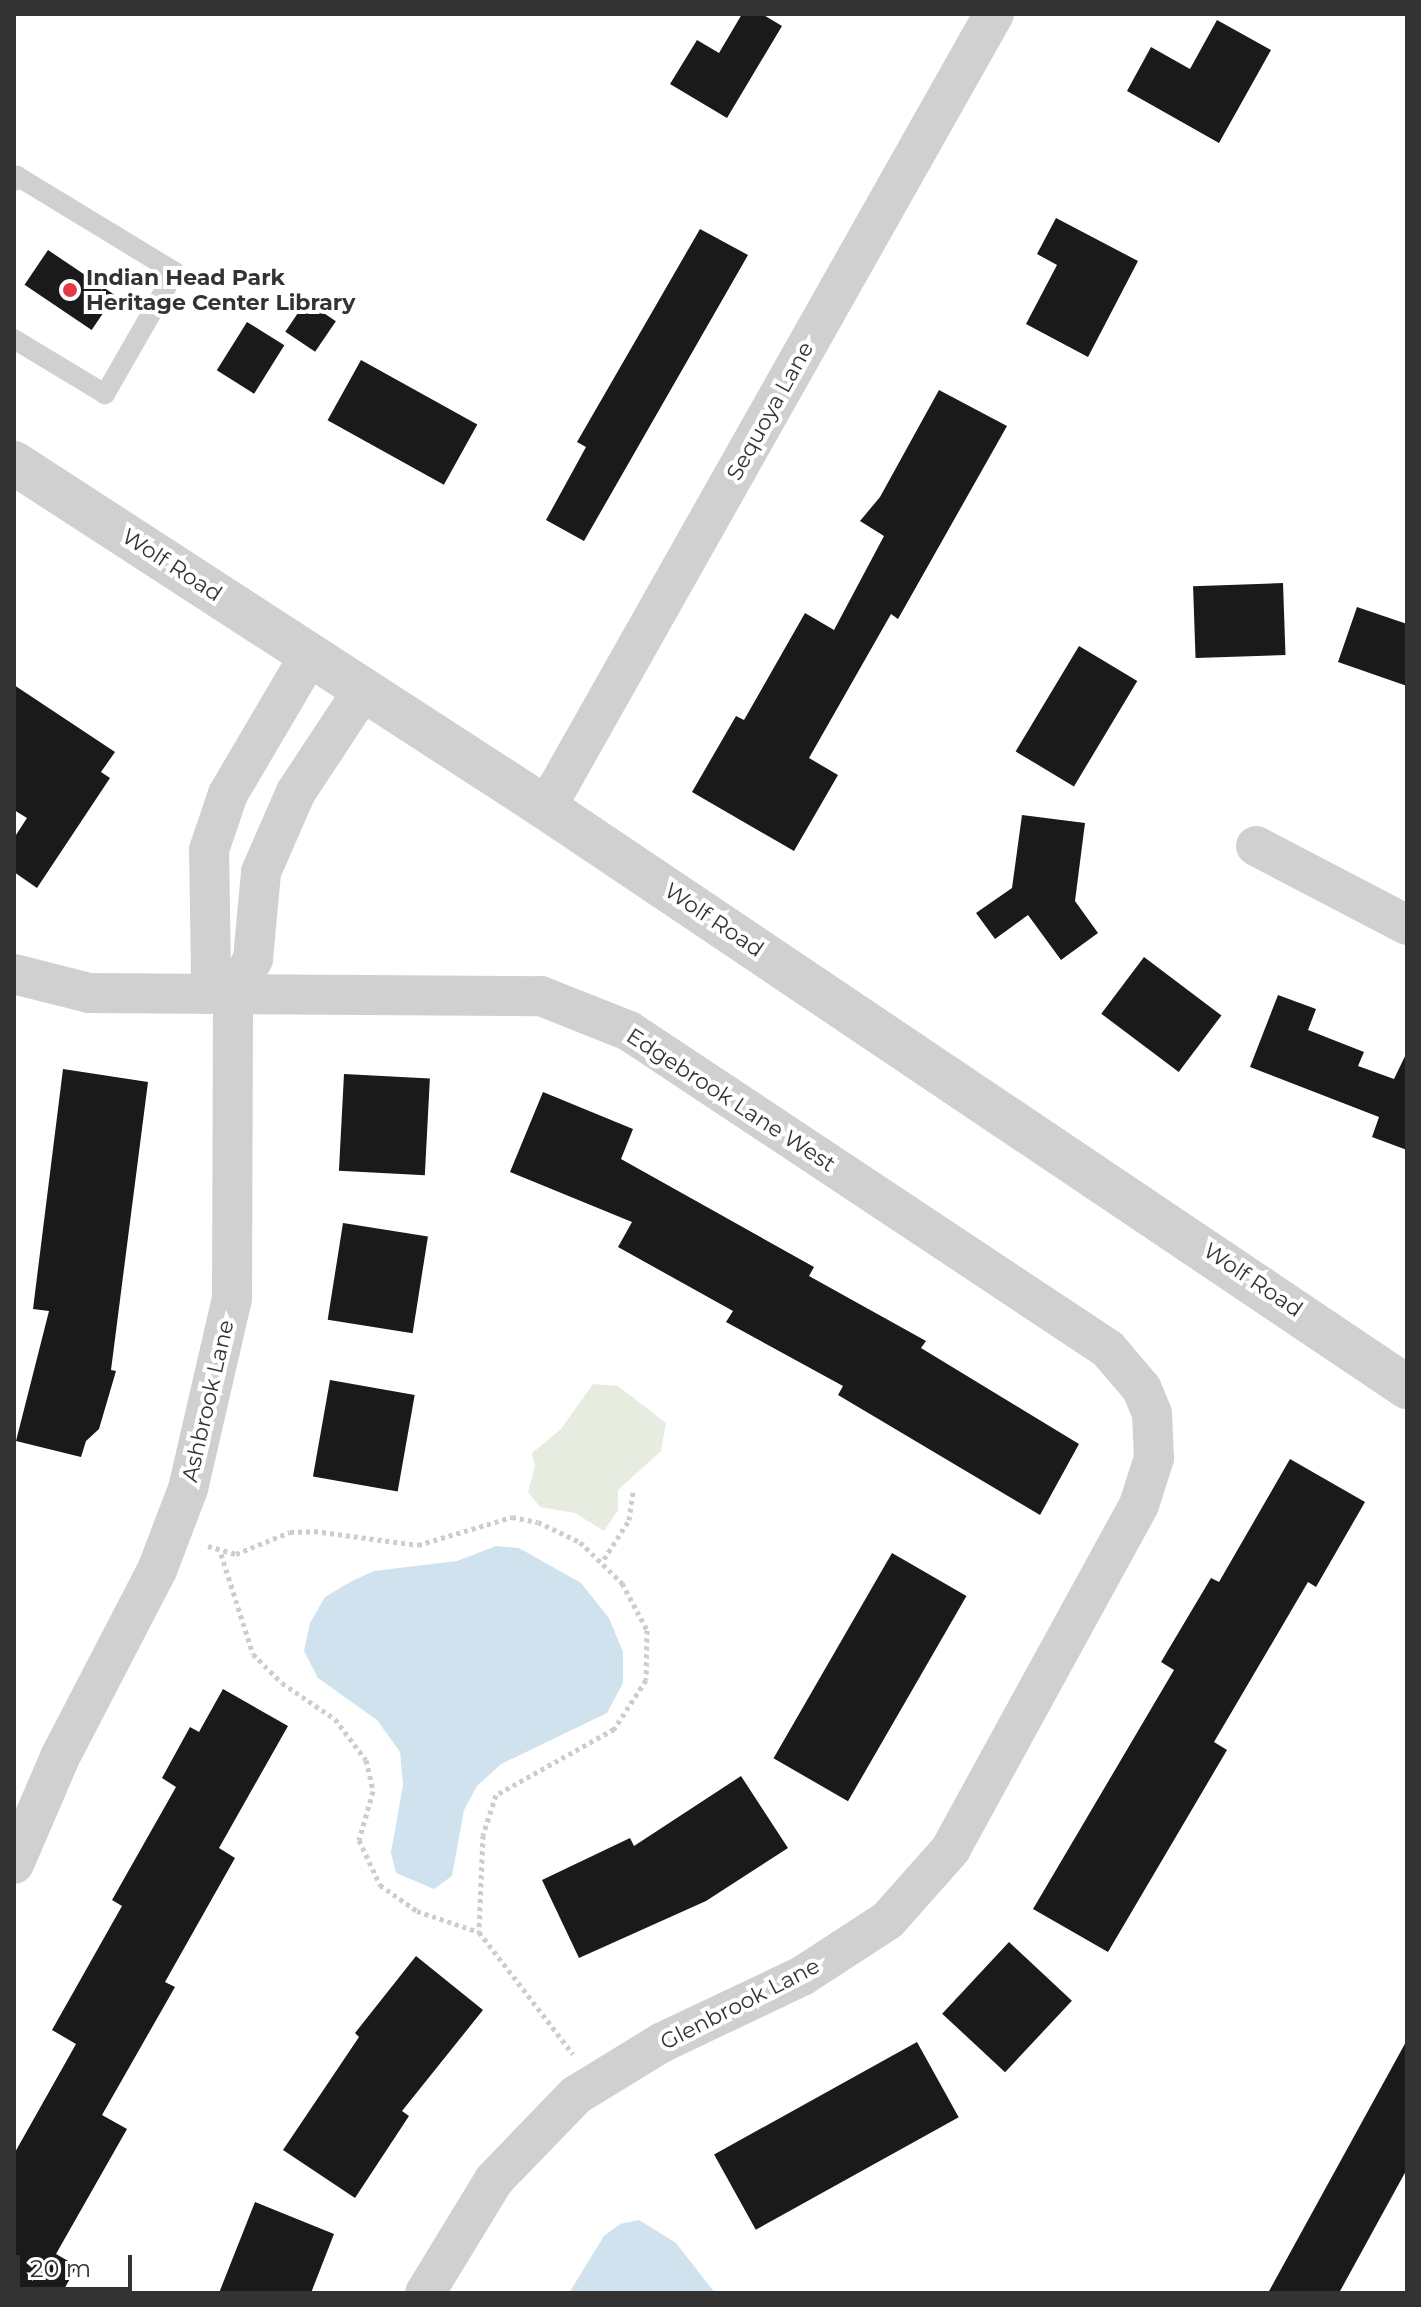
<!DOCTYPE html>
<html>
<head>
<meta charset="utf-8">
<style>
	body { margin:0 }
	#map { position:relative; width:1421px; height:2307px; overflow:hidden; background:#fff; font-family:Montserrat,sans-serif }
	div>[style] { position:absolute }
	.green>* { inset:0; background:#e6ecdf }
	.water>* { inset:0; background:#cfe2ee }
	.building>* { inset:0; background:#1a1a1a; transform-origin:0 0 }
	.path>* { height:5px; margin-top:-2.5px; transform-origin:0; background:repeating-linear-gradient(90deg,#cdcdcd 0 4px,transparent 0 8px) }
	.service>* { height:20px; margin:-10px; padding:0 10px; transform-origin:10px; border-radius:10px; background:#d0d0d0 }
	.minor>* { height:40px; margin:-20px; padding:0 20px; transform-origin:20px; border-radius:20px; background:#d0d0d0 }
	.tertiary>* { height:44px; margin:-22px; padding:0 22px; transform-origin:22px; border-radius:22px; background:#d0d0d0 }
	.dots>* { width:22px; height:22px; translate:-50% -50%; box-sizing:border-box; border:4px solid #fff; border-radius:50% }
	span { translate:-50% -50%; white-space:nowrap; text-align:center; line-height:1.15; -webkit-text-stroke:8px #fff; paint-order:stroke }
	.poi-label { font-size:22px; color:#333; font-weight:700 }
	.left { translate:0 -50%; text-align:left }
	.street-label { font-size:22px; color:#333 }
	.frame { position:absolute; inset:0; border:16px solid #333; pointer-events:none }
	.scale { position:absolute; left:16px; top:2255px; width:116px; height:36px; box-sizing:border-box; border:4px solid #333; border-top:0; padding-left:10px; font-size:24px; line-height:28px; white-space:nowrap; color:#333; -webkit-text-stroke:6px #fff; paint-order:stroke }
</style>
</head>
<body>
<div id="map">
	<div class="green">
		<i style="clip-path:polygon(593px 1384px,618px 1386px,666px 1423px,661px 1451px,618px 1490px,618px 1510px,604px 1531px,575px 1513px,540px 1507px,528px 1492px,535px 1467px,532px 1453px,561px 1429px)"></i>
	</div>
	<div class="water">
		<i style="clip-path:polygon(496px 1546px,519px 1548px,581px 1583px,609px 1618px,623px 1652px,623px 1683px,607px 1713px,501px 1764px,477px 1786px,464px 1810px,452px 1876px,434px 1889px,396px 1873px,391px 1853px,403px 1785px,400px 1752px,377px 1720px,318px 1678px,304px 1651px,310px 1623px,325px 1597px,352px 1581px,374px 1571px,457px 1561px)"></i>
		<i style="clip-path:polygon(639px 2220px,676px 2243px,715px 2293px,569px 2293px,604px 2236px,620px 2224px)"></i>
	</div>
	<div class="building">
		<i style="clip-path:polygon(742px 14px,762px 14px,782px 26px,727px 118px,670px 84px,697px 40px,719px 53px)"></i>
		<i style="clip-path:polygon(1217px 20px,1271px 50px,1219px 143px,1127px 91px,1151px 47px,1190px 69px)"></i>
		<i style="clip-path:polygon(1056px 218px,1138px 261px,1088px 357px,1026px 324px,1057px 265px,1037px 254px)"></i>
		<i style="clip-path:polygon(700px 229px,748px 255px,584px 541px,546px 520px,586px 447px,577px 442px)"></i>
		<i style="left:48px;top:250px;width:81px;height:42px;rotate:34deg"></i>
		<i style="left:306px;top:301px;width:36px;height:37px;rotate:34deg"></i>
		<i style="left:247px;top:322px;width:44px;height:57px;rotate:32deg"></i>
		<i style="left:361px;top:360px;width:133px;height:69px;rotate:29deg"></i>
		<i style="clip-path:polygon(939px 390px,1007px 426px,898px 619px,891px 614px,809px 758px,838px 775px,794px 851px,692px 792px,736px 716px,744px 720px,805px 613px,834px 630px,884px 536px,860px 521px,880px 497px)"></i>
		<i style="left:1283px;top:583px;width:72px;height:90px;rotate:88deg"></i>
		<i style="clip-path:polygon(1357px 607px,1407px 624px,1407px 686px,1338px 662px)"></i>
		<i style="left:1079px;top:646px;width:68px;height:123px;rotate:31deg"></i>
		<i style="clip-path:polygon(14px 685px,115px 752px,101px 772px,110px 778px,37px 888px,14px 872px,14px 838px,27px 818px,14px 810px)"></i>
		<i style="clip-path:polygon(1022px 815px,1085px 823px,1075px 901px,1098px 933px,1061px 960px,1028px 915px,995px 939px,976px 913px,1012px 888px)"></i>
		<i style="left:1144px;top:957px;width:97px;height:71px;rotate:37deg"></i>
		<i style="clip-path:polygon(1278px 995px,1316px 1009px,1308px 1030px,1364px 1052px,1358px 1066px,1394px 1079px,1407px 1052px,1407px 1150px,1372px 1137px,1379px 1117px,1250px 1067px)"></i>
		<i style="clip-path:polygon(63px 1069px,148px 1082px,111px 1370px,116px 1371px,99px 1429px,86px 1441px,81px 1457px,16px 1441px,49px 1311px,33px 1309px)"></i>
		<i style="left:344px;top:1074px;width:86px;height:97px;rotate:3deg"></i>
		<i style="clip-path:polygon(543px 1092px,633px 1129px,621px 1159px,814px 1267px,809px 1276px,926px 1341px,921px 1348px,1079px 1444px,1040px 1515px,838px 1395px,843px 1386px,726px 1322px,733px 1311px,618px 1247px,632px 1222px,510px 1172px)"></i>
		<i style="left:343px;top:1223px;width:86px;height:98px;rotate:9deg"></i>
		<i style="left:330px;top:1380px;width:86px;height:98px;rotate:10deg"></i>
		<i style="clip-path:polygon(1290px 1459px,1365px 1502px,1316px 1587px,1308px 1582px,1214px 1742px,1227px 1750px,1108px 1952px,1033px 1909px,1174px 1670px,1161px 1662px,1211px 1578px,1219px 1582px)"></i>
		<i style="left:892px;top:1553px;width:86px;height:237px;rotate:30deg"></i>
		<i style="clip-path:polygon(223px 1689px,288px 1726px,219px 1848px,235px 1858px,165px 1982px,175px 1987px,102px 2115px,127px 2129px,56px 2254px,77px 2266px,62px 2293px,14px 2293px,14px 2154px,76px 2044px,52px 2030px,122px 1906px,112px 1900px,176px 1787px,162px 1778px,190px 1727px,199px 1732px)"></i>
		<i style="clip-path:polygon(741px 1776px,788px 1848px,706px 1901px,579px 1958px,542px 1880px,630px 1838px,634px 1846px)"></i>
		<i style="left:1009px;top:1942px;width:86px;height:98px;rotate:43deg"></i>
		<i style="clip-path:polygon(416px 1956px,483px 2010px,402px 2111px,409px 2116px,355px 2198px,283px 2150px,359px 2037px,355px 2033px)"></i>
		<i style="clip-path:polygon(1407px 2040px,1407px 2169px,1339px 2293px,1268px 2293px)"></i>
		<i style="left:917px;top:2042px;width:86px;height:232px;rotate:61deg"></i>
		<i style="clip-path:polygon(255px 2202px,334px 2234px,311px 2293px,219px 2293px)"></i>
	</div>
	<div class="path">
		<i style="left:208px;top:1546px;width:29px;rotate:16deg"></i>
		<i style="left:236px;top:1554px;width:58px;rotate:-22.2deg"></i>
		<i style="left:290px;top:1532px;width:24px;rotate:-2deg"></i>
		<i style="left:314px;top:1531px;width:105px;rotate:7.7deg"></i>
		<i style="left:418px;top:1545px;width:98px;rotate:-16.6deg"></i>
		<i style="left:512px;top:1517px;width:26px;rotate:11deg"></i>
		<i style="left:538px;top:1522px;width:47px;rotate:25.5deg"></i>
		<i style="left:580px;top:1542px;width:59px;rotate:44.3deg"></i>
		<i style="left:622px;top:1583px;width:53px;rotate:62deg"></i>
		<i style="left:647px;top:1630px;width:50px;rotate:91.1deg"></i>
		<i style="left:646px;top:1680px;width:59px;rotate:123.1deg"></i>
		<i style="left:614px;top:1729px;width:135px;rotate:150.8deg"></i>
		<i style="left:496px;top:1795px;width:42px;rotate:108deg"></i>
		<i style="left:483px;top:1835px;width:97px;rotate:92.4deg"></i>
		<i style="left:479px;top:1932px;width:154px;rotate:52.4deg"></i>
		<i style="left:221px;top:1554px;width:105px;rotate:72.3deg"></i>
		<i style="left:253px;top:1654px;width:41px;rotate:45deg"></i>
		<i style="left:282px;top:1683px;width:64px;rotate:34.2deg"></i>
		<i style="left:335px;top:1719px;width:51px;rotate:52.9deg"></i>
		<i style="left:366px;top:1760px;width:32px;rotate:77deg"></i>
		<i style="left:373px;top:1791px;width:51px;rotate:105.9deg"></i>
		<i style="left:359px;top:1840px;width:50px;rotate:65deg"></i>
		<i style="left:380px;top:1885px;width:45px;rotate:35.1deg"></i>
		<i style="left:417px;top:1911px;width:65px;rotate:18.7deg"></i>
		<i style="left:604px;top:1559px;width:46px;rotate:-57.3deg"></i>
		<i style="left:629px;top:1520px;width:29px;rotate:-82deg"></i>
	</div>
	<div class="service">
		<i style="left:14px;top:181px;width:6px;rotate:-59deg"></i>
		<i style="left:17px;top:176px;width:185px;rotate:31.3deg"></i>
		<i style="left:175px;top:272px;width:141px;rotate:119.8deg"></i>
		<i style="left:105px;top:394px;width:106px;rotate:-148.9deg"></i>
	</div>
	<div class="minor">
		<i style="left:546px;top:808px;width:912px;rotate:-60.57deg"></i>
		<i style="left:1256px;top:846px;width:170px;rotate:27.6deg"></i>
		<i style="left:14px;top:974px;width:77px;rotate:14.2deg"></i>
		<i style="left:89px;top:993px;width:452px;rotate:0.4deg"></i>
		<i style="left:541px;top:996px;width:95px;rotate:21.7deg"></i>
		<i style="left:629px;top:1031px;width:575px;rotate:33.58deg"></i>
		<i style="left:1108px;top:1349px;width:52px;rotate:49.6deg"></i>
		<i style="left:1142px;top:1389px;width:27px;rotate:68deg"></i>
		<i style="left:1152px;top:1414px;width:44px;rotate:87.4deg"></i>
		<i style="left:1154px;top:1458px;width:49px;rotate:107.7deg"></i>
		<i style="left:1139px;top:1505px;width:392px;rotate:118.7deg"></i>
		<i style="left:951px;top:1849px;width:95px;rotate:131.6deg"></i>
		<i style="left:888px;top:1920px;width:103px;rotate:146.9deg"></i>
		<i style="left:802px;top:1976px;width:156px;rotate:154.6deg"></i>
		<i style="left:661px;top:2043px;width:100px;rotate:148.5deg"></i>
		<i style="left:576px;top:2095px;width:118px;rotate:134deg"></i>
		<i style="left:494px;top:2180px;width:132px;rotate:121.4deg"></i>
		<i style="left:233px;top:996px;width:32px;rotate:-134deg"></i>
		<i style="left:211px;top:973px;width:123px;rotate:-90.9deg"></i>
		<i style="left:209px;top:850px;width:59px;rotate:-71.3deg"></i>
		<i style="left:228px;top:794px;width:162px;rotate:-59.6deg"></i>
		<i style="left:14px;top:1864px;width:116px;rotate:-66.7deg"></i>
		<i style="left:60px;top:1757px;width:211px;rotate:-62.6deg"></i>
		<i style="left:157px;top:1570px;width:87px;rotate:-69.1deg"></i>
		<i style="left:188px;top:1489px;width:196px;rotate:-77deg"></i>
		<i style="left:232px;top:1298px;width:302px;rotate:-89.8deg"></i>
		<i style="left:233px;top:996px;width:42px;rotate:-61.6deg"></i>
		<i style="left:253px;top:959px;width:87px;rotate:-84.7deg"></i>
		<i style="left:261px;top:872px;width:87px;rotate:-66.4deg"></i>
		<i style="left:296px;top:792px;width:123px;rotate:-56.6deg"></i>
	</div>
	<div class="tertiary">
		<i style="left:14px;top:463px;width:634px;rotate:32.96deg"></i>
		<i style="left:546px;top:808px;width:1038px;rotate:33.92deg"></i>
	</div>
	<div class="dots">
		<i style="left:70px;top:290px;background:#e63946"></i>
	</div>
	<div class="poi-label">
		<span class="left" style="left:86px;top:290px">Indian Head Park<br>Heritage Center Library</span>
	</div>
	<div class="street-label">
		<span style="left:770px;top:411px;rotate:-61deg">Sequoya Lane</span>
		<span style="left:172px;top:565px;rotate:33deg">Wolf Road</span>
		<span style="left:714px;top:920px;rotate:34deg">Wolf Road</span>
		<span style="left:731px;top:1100px;rotate:33deg">Edgebrook Lane West</span>
		<span style="left:1253px;top:1280px;rotate:34deg">Wolf Road</span>
		<span style="left:208px;top:1401px;rotate:-77deg">Ashbrook Lane</span>
		<span style="left:740px;top:2004px;rotate:-27deg">Glenbrook Lane</span>
	</div>
	<div class="frame"></div>
	<div class="scale">20 m</div>
</div>
</body>
</html>
